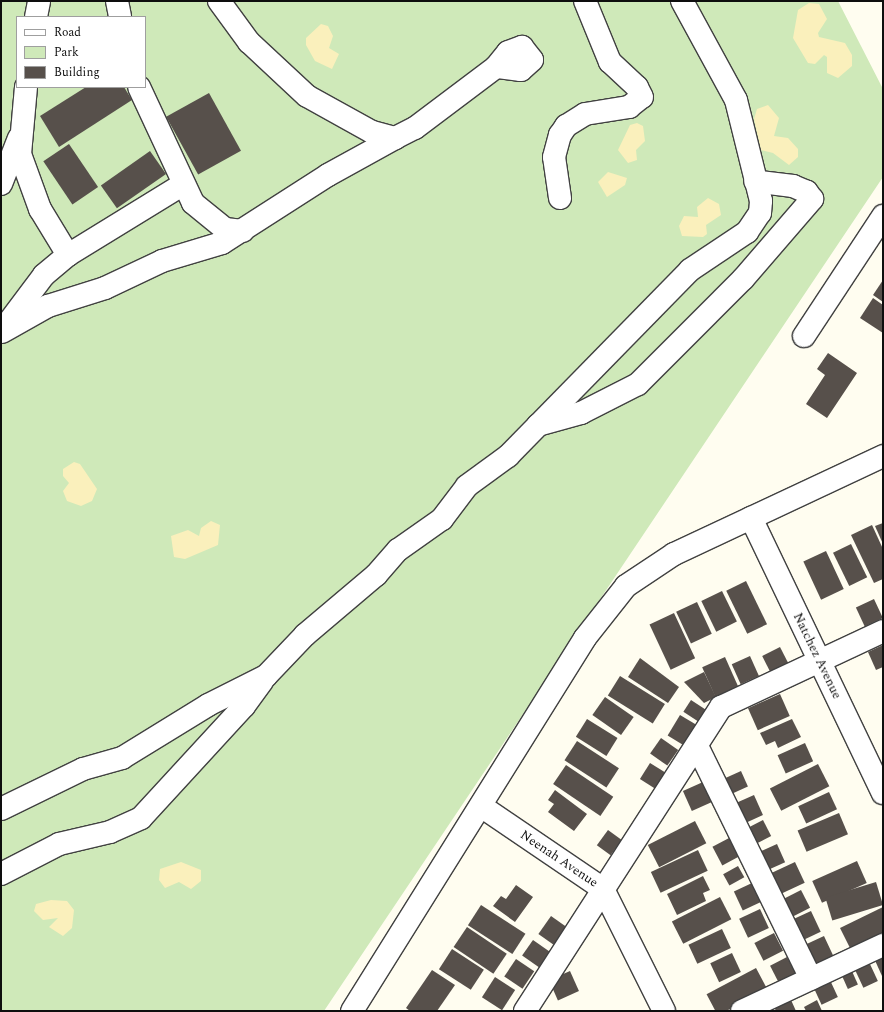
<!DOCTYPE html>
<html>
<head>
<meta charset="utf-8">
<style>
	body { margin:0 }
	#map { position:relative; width:884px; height:1012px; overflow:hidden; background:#fffdf0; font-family:Spectral,serif }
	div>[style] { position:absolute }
	.green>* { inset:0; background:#cfe9b9 }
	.sand>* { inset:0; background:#faf0bc }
	.building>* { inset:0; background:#57504b; transform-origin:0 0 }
	.roads { filter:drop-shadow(1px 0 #414141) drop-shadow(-1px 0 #414141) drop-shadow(0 1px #414141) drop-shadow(0 -1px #414141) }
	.minor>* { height:22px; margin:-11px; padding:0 11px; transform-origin:11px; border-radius:11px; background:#fff }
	span { translate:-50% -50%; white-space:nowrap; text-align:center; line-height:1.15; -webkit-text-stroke:4px #fff; paint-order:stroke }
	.street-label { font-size:13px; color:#0e0e0e }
	.frame { position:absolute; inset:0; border:2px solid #0e0e0e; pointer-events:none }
	.legend { position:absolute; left:16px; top:16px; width:130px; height:72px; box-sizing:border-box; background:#fff; border:1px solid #9f9f9f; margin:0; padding:5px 7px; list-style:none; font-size:12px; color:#0e0e0e }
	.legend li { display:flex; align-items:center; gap:8px; height:20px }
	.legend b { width:20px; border:1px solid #9f9f9f }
</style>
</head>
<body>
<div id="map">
	<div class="green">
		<i style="clip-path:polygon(evenodd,1px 1px,838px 1px,883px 89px,883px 177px,324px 1011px,1px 1011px,1px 1px,17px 17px,145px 17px,145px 87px,17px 87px,17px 17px)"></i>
	</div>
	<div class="sand">
		<i style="clip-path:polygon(809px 3px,819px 4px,827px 19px,818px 33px,819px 37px,845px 43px,852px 55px,852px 66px,838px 78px,827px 73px,827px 57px,824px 55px,815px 64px,808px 63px,793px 38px,798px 10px)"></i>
		<i style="clip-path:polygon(321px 24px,328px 26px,333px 36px,329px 48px,339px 54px,332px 69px,315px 61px,306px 45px,306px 38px)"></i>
		<i style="clip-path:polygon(768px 105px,779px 118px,774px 136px,788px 138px,798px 149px,798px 157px,789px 165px,773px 153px,761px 150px,754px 119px,757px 109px)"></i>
		<i style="clip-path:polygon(637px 123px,643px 126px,645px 141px,636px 150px,637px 160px,628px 163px,618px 150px,630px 125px)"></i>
		<i style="clip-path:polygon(608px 172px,627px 178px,625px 185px,607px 197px,598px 182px)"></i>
		<i style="clip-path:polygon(708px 198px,719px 204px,721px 215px,706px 225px,707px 234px,703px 237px,682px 236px,679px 226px,684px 216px,698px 217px,697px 207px)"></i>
		<i style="clip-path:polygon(74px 462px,80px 464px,97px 489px,92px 501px,81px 506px,67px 501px,63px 491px,69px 483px,63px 476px,63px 469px)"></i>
		<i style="clip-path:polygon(211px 521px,220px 525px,218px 545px,185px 559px,174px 557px,171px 536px,188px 530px,199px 536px,201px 528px)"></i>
		<i style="clip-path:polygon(181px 862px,201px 870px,201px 881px,191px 889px,179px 882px,165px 888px,159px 880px,160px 869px)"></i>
		<i style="clip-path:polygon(51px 900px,67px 901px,74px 910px,72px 928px,63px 936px,49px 927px,58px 918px,43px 920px,34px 911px,36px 904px)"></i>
	</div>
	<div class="building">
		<i style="clip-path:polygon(86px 87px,124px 87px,132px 100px,59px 147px,40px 116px)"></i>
		<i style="left:209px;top:93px;width:66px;height:49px;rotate:61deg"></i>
		<i style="left:69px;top:144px;width:52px;height:31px;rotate:56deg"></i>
		<i style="left:150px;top:151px;width:28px;height:60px;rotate:55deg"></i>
		<i style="clip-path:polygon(883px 280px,883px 302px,873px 295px)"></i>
		<i style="clip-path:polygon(873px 298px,883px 305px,883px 333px,860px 318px)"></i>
		<i style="clip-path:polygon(828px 353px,857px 373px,827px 418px,806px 404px,825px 375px,817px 369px)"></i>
		<i style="clip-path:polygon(883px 523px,883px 544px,875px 526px)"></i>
		<i style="clip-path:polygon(872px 525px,883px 549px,883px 579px,874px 583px,851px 535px)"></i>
		<i style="left:851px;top:544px;width:37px;height:20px;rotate:64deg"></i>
		<i style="left:826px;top:551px;width:42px;height:25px;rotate:65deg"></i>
		<i style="left:746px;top:581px;width:48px;height:22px;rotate:64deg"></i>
		<i style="left:722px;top:591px;width:34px;height:23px;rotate:64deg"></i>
		<i style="left:874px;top:599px;width:21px;height:20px;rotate:65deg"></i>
		<i style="left:697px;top:602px;width:35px;height:23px;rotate:65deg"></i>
		<i style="left:674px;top:613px;width:50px;height:27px;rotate:65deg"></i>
		<i style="clip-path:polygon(883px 645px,883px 667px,876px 670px,868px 652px)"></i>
		<i style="left:780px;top:647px;width:20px;height:20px;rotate:63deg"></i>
		<i style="left:750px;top:656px;width:22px;height:20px;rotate:66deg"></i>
		<i style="left:725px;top:657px;width:34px;height:25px;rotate:66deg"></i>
		<i style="clip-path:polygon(640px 658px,679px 687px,668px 703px,628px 677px)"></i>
		<i style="clip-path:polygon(704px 672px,716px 697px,704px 703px,684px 682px)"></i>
		<i style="left:620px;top:676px;width:53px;height:23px;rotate:32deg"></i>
		<i style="left:780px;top:694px;width:24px;height:35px;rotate:66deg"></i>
		<i style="left:605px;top:697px;width:35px;height:22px;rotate:35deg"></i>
		<i style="left:691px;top:700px;width:20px;height:14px;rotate:33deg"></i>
		<i style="left:680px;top:715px;width:21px;height:24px;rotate:31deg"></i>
		<i style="left:587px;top:719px;width:36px;height:21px;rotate:32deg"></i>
		<i style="clip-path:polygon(792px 719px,801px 737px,778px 748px,775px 741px,766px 745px,760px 733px)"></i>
		<i style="left:661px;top:738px;width:21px;height:19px;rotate:35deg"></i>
		<i style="left:577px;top:741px;width:50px;height:23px;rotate:33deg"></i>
		<i style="left:805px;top:743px;width:20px;height:30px;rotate:66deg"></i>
		<i style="left:650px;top:763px;width:19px;height:19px;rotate:32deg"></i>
		<i style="left:818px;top:764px;width:25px;height:54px;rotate:63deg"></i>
		<i style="left:566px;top:765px;width:57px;height:23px;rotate:34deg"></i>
		<i style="left:741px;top:771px;width:17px;height:20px;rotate:66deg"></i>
		<i style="left:703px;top:782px;width:22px;height:22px;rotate:66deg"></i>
		<i style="clip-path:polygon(555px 790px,587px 814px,574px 831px,548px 812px,554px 804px,548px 800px)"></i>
		<i style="left:829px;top:792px;width:19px;height:34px;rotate:65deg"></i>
		<i style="left:754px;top:795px;width:22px;height:21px;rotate:66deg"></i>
		<i style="left:839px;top:813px;width:23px;height:45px;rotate:67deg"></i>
		<i style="left:763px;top:820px;width:18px;height:19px;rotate:63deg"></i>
		<i style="left:695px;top:821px;width:25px;height:53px;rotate:63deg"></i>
		<i style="left:608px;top:830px;width:17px;height:19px;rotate:36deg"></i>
		<i style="left:731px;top:837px;width:21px;height:21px;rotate:62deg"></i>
		<i style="left:777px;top:844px;width:20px;height:19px;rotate:66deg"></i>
		<i style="left:698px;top:850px;width:23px;height:52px;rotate:65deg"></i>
		<i style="left:857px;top:861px;width:24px;height:49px;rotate:66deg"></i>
		<i style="left:795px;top:862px;width:23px;height:29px;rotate:65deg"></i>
		<i style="left:738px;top:866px;width:13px;height:17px;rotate:61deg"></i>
		<i style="clip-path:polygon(703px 876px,710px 890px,703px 893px,706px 901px,677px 915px,667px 894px)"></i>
		<i style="left:876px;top:882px;width:24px;height:53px;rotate:73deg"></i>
		<i style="left:752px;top:883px;width:21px;height:20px;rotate:65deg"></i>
		<i style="clip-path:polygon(516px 885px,533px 897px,515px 922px,493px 906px,501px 896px,506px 899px)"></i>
		<i style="left:801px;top:890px;width:20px;height:22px;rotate:63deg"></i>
		<i style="left:720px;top:897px;width:25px;height:54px;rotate:63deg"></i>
		<i style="left:481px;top:905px;width:53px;height:24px;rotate:33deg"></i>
		<i style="clip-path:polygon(883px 907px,883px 934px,851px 950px,840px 928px)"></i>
		<i style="left:760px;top:909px;width:21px;height:23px;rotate:65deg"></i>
		<i style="left:811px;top:911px;width:23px;height:21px;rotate:65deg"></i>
		<i style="left:551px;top:916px;width:19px;height:22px;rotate:35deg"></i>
		<i style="left:467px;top:927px;width:48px;height:24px;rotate:34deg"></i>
		<i style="left:722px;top:929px;width:21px;height:37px;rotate:65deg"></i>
		<i style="left:774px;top:933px;width:20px;height:22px;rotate:63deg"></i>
		<i style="left:824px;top:936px;width:23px;height:22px;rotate:65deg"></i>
		<i style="left:533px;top:940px;width:21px;height:19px;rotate:35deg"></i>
		<i style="left:452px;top:949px;width:38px;height:24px;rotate:33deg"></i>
		<i style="clip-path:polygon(883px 951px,883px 975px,882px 976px,873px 956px)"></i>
		<i style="left:732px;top:953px;width:21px;height:24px;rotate:65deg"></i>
		<i style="left:787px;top:957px;width:20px;height:19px;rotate:63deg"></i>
		<i style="left:516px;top:959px;width:22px;height:21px;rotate:34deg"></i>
		<i style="left:869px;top:962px;width:21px;height:16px;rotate:65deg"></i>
		<i style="left:756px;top:968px;width:24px;height:56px;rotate:62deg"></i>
		<i style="left:851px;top:969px;width:17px;height:11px;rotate:66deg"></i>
		<i style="clip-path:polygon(432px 970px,455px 985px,437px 1011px,410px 1011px,406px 1008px)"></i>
		<i style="left:570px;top:971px;width:22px;height:23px;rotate:66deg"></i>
		<i style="left:495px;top:977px;width:24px;height:24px;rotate:33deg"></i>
		<i style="left:829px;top:978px;width:21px;height:18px;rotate:65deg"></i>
		<i style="clip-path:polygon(791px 1000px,796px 1011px,776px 1011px,774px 1007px)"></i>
		<i style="clip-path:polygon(817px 1000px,822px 1011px,806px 1011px,804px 1007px)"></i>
	</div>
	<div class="roads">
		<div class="minor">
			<i style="left:117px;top:1px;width:16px;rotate:79deg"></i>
			<i style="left:219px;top:1px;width:51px;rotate:53.8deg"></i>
			<i style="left:249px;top:42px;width:79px;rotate:43deg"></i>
			<i style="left:307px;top:96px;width:74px;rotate:29deg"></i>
			<i style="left:372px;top:132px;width:24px;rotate:15deg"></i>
			<i style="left:395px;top:138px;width:22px;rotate:-27deg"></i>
			<i style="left:415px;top:128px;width:101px;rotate:-37deg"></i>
			<i style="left:496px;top:67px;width:19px;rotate:-51deg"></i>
			<i style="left:508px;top:52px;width:15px;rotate:-20deg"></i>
			<i style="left:522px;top:47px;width:16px;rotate:52deg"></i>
			<i style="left:532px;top:60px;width:15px;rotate:138deg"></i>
			<i style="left:521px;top:70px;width:25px;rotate:-173deg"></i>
			<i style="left:36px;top:17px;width:16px;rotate:-79deg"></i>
			<i style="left:26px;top:87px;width:67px;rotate:95.1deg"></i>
			<i style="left:20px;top:154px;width:59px;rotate:70deg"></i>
			<i style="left:40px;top:209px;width:54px;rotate:58.7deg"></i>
			<i style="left:139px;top:87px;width:128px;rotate:65deg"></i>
			<i style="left:193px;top:203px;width:41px;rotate:39.1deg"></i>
			<i style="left:225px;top:229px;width:18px;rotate:6deg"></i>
			<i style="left:1px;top:184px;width:49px;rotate:-68.6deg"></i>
			<i style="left:560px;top:198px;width:41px;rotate:-98.3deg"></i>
			<i style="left:554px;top:157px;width:23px;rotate:-75deg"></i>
			<i style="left:560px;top:135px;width:11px;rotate:-56deg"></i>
			<i style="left:566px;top:126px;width:22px;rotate:-32deg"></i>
			<i style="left:585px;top:114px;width:45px;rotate:-9deg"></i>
			<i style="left:629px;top:107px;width:16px;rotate:-38deg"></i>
			<i style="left:642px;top:97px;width:11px;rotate:-117deg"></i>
			<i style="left:637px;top:87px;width:37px;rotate:-137deg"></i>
			<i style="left:610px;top:62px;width:66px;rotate:-112.3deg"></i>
			<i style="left:8px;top:323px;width:60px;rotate:-53.1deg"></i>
			<i style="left:44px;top:275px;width:31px;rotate:-40deg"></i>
			<i style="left:68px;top:255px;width:134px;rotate:-31.6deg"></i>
			<i style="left:2px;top:332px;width:53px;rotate:-29.5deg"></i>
			<i style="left:48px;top:306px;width:60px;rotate:-17.5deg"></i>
			<i style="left:105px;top:288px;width:63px;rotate:-25.3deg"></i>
			<i style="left:162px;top:261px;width:63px;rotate:-16.7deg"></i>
			<i style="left:222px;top:243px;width:126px;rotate:-32.7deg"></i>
			<i style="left:328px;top:175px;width:77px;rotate:-28.9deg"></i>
			<i style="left:804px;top:336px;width:144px;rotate:-56.6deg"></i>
			<i style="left:538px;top:425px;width:45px;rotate:-15.6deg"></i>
			<i style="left:581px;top:413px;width:64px;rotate:-27deg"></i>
			<i style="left:638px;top:384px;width:148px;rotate:-45deg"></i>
			<i style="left:743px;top:279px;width:106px;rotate:-49.2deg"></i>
			<i style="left:812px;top:199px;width:9px;rotate:-126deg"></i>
			<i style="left:807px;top:192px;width:15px;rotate:-157deg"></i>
			<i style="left:793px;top:186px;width:38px;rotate:-173deg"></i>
			<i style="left:751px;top:518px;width:305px;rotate:64.4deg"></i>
			<i style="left:697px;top:746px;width:259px;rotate:63.9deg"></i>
			<i style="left:481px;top:806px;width:148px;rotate:34.2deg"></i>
			<i style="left:603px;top:889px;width:136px;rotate:63.4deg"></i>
			<i style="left:1px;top:809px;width:91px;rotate:-26deg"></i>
			<i style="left:83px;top:769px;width:41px;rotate:-15.8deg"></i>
			<i style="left:122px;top:758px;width:101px;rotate:-31.6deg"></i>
			<i style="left:208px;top:705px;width:65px;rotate:-26.6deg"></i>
			<i style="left:266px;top:676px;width:57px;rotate:-46.4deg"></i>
			<i style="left:305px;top:635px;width:93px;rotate:-40.2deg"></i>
			<i style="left:376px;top:575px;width:33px;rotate:-49deg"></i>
			<i style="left:398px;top:550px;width:54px;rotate:-35.2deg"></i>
			<i style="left:442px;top:519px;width:41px;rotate:-52.9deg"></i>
			<i style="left:467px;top:486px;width:51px;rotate:-36.2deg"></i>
			<i style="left:508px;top:456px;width:260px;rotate:-45.6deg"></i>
			<i style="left:690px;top:270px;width:69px;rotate:-33.7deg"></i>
			<i style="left:747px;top:232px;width:23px;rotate:-56deg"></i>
			<i style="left:760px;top:213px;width:12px;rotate:-85deg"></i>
			<i style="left:761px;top:201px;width:104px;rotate:-103.9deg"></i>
			<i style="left:736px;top:100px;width:113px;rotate:-118.6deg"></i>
			<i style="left:1px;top:874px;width:65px;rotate:-27.3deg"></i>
			<i style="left:59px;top:844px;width:52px;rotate:-13.2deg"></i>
			<i style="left:110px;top:832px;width:34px;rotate:-24deg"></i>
			<i style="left:141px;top:818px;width:152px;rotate:-47.4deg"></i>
			<i style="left:244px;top:706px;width:31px;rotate:-54deg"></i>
			<i style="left:352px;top:1011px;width:440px;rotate:-58deg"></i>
			<i style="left:585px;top:638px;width:66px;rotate:-51.7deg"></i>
			<i style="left:626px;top:586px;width:58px;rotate:-33.7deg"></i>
			<i style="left:674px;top:554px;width:231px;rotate:-25.1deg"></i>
			<i style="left:525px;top:1011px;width:362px;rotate:-57.2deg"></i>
			<i style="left:721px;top:707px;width:179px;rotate:-25.1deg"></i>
			<i style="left:742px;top:1011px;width:156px;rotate:-25.1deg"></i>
		</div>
	</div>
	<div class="street-label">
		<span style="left:817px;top:656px;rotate:64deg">Natchez Avenue</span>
		<span style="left:559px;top:859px;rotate:34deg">Neenah Avenue</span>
	</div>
	<div class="frame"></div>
	<ul class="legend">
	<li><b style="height:5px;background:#fff"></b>Road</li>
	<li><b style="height:11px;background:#cfe9b9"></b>Park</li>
	<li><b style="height:11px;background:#57504b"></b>Building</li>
	</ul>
</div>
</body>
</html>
